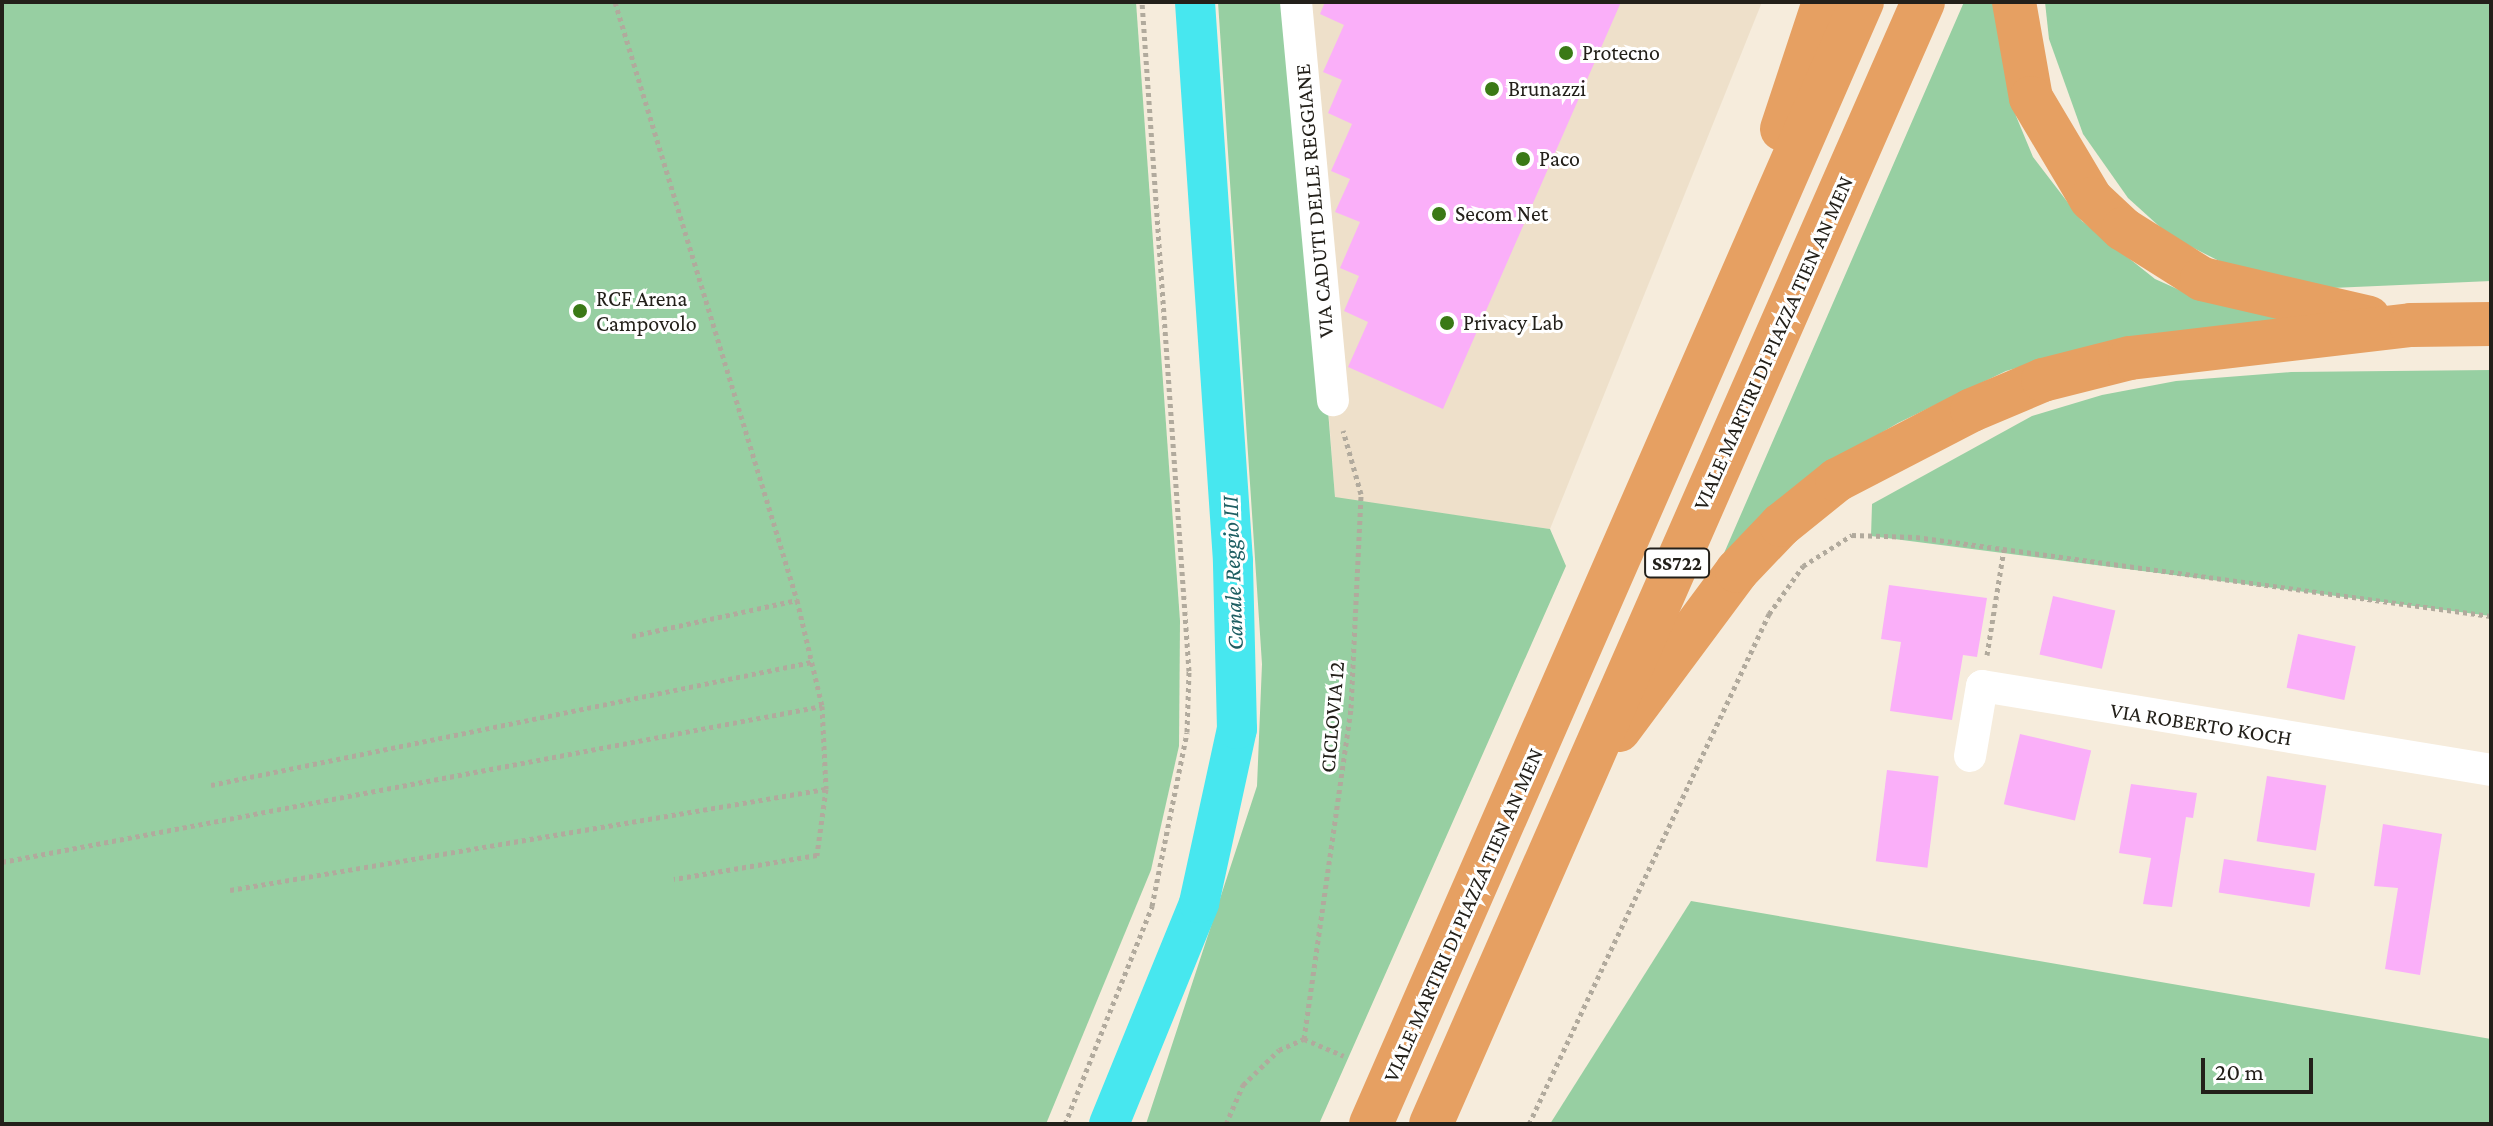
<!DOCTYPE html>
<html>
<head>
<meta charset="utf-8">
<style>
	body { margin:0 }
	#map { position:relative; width:2493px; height:1126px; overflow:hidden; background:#f6ecdc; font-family:"Crimson Pro",serif }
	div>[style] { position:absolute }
	.built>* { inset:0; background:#eee0ca }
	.green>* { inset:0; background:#97cfa2 }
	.canal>* { height:40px; margin:-20px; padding:0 20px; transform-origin:20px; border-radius:20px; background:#47e7ef }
	.building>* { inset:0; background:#faaff9; transform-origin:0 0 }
	.path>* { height:5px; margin-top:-2.5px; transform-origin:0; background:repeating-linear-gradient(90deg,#b1aa9d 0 4px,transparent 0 8px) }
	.minor>* { height:32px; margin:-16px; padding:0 16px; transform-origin:16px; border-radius:16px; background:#fff }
	.trunk>* { height:44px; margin:-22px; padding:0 22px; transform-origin:22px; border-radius:22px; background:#e6a062 }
	.dots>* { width:22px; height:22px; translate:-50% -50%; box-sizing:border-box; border:4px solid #fff; border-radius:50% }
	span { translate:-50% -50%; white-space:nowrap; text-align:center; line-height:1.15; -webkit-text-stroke:6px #fff; paint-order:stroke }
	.shield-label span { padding:2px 6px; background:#fff; border:2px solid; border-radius:6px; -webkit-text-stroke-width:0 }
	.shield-label { font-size:20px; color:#23201a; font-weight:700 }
	.poi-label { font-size:22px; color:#23201a }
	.left { translate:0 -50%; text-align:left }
	.street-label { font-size:22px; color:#23201a }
	.water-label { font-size:24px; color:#1e5e62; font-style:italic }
	.frame { position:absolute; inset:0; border:4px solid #23201a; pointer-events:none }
	.scale { position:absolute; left:2201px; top:1058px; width:112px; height:36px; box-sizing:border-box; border:4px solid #23201a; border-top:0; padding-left:10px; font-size:24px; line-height:28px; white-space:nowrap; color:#23201a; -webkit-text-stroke:6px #fff; paint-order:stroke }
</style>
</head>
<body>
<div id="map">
	<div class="built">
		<i style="clip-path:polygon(1298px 2px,1762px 2px,1550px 529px,1335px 498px)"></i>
	</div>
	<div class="green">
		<i style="clip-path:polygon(2px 2px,1136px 2px,1180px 621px,1179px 746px,1151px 870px,1046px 1124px,2px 1124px)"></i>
		<i style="clip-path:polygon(1218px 2px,1295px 2px,1335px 497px,1550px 529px,1566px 566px,1319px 1124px,1146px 1124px,1257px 786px,1262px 664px)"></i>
		<i style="clip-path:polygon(1964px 2px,1993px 2px,2016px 116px,2033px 157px,2082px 221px,2155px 279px,2195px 297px,2306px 325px,2111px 341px,2006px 371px,1898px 423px,1813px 473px,1718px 567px)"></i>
		<i style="clip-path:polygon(2045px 2px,2491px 2px,2491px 281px,2309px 289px,2229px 266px,2170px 236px,2128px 198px,2083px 134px,2049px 39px)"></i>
		<i style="clip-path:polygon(2491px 370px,2491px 616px,1871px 536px,1872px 504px,2032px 416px,2102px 395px,2176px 381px,2291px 372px)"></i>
		<i style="clip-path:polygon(1691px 901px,2491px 1039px,2491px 1124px,1550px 1124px)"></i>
	</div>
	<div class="canal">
		<i style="left:1109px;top:1124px;width:239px;rotate:-67.8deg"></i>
		<i style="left:1199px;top:903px;width:178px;rotate:-77.7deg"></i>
		<i style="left:1237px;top:729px;width:168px;rotate:-91.4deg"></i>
		<i style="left:1233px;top:561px;width:560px;rotate:-93.89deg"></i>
	</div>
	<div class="building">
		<i style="clip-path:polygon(1325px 2px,1621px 2px,1443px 409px,1348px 367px,1368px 322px,1344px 311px,1359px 276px,1340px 268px,1360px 222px,1335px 212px,1350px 179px,1331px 171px,1352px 124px,1328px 113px,1342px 80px,1323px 72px,1344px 25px,1320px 14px)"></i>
		<i style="clip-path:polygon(1889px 585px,1987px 598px,1977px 657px,1963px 655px,1952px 720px,1890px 711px,1901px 642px,1881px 639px)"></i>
		<i style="left:2053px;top:596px;width:64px;height:60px;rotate:13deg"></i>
		<i style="left:2298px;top:634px;width:59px;height:55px;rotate:12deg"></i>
		<i style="left:2020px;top:734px;width:73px;height:72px;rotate:13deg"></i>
		<i style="left:1887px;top:770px;width:52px;height:92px;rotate:7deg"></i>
		<i style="left:2267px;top:776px;width:60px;height:66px;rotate:9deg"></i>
		<i style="clip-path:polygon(2131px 784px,2197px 793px,2193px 818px,2186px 817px,2172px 907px,2143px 904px,2151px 858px,2119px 853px)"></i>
		<i style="clip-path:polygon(2383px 824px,2442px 834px,2420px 975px,2385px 969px,2398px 888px,2374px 886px)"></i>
		<i style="left:2224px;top:859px;width:92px;height:34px;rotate:9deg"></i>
	</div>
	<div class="path">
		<i style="left:615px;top:2px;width:625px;rotate:73.07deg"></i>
		<i style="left:797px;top:600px;width:109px;rotate:76.7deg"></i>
		<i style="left:822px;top:706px;width:83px;rotate:87.2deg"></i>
		<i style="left:826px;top:789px;width:67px;rotate:97.8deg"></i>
		<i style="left:817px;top:855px;width:145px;rotate:170.5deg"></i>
		<i style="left:632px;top:636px;width:169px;rotate:-12.3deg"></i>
		<i style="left:1987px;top:655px;width:107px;rotate:-80.9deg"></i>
		<i style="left:211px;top:785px;width:613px;rotate:-11.57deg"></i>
		<i style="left:2px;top:862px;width:835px;rotate:-10.77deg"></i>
		<i style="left:230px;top:890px;width:604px;rotate:-9.62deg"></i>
		<i style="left:1304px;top:1039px;width:334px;rotate:-81.9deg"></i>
		<i style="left:1351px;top:708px;width:214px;rotate:-87.3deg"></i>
		<i style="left:1361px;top:494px;width:66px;rotate:-105.7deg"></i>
		<i style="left:1492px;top:1123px;width:1px;rotate:45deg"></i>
		<i style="left:1065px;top:1124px;width:235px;rotate:-68.2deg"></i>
		<i style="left:1152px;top:906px;width:177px;rotate:-78.6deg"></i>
		<i style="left:1187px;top:732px;width:61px;rotate:-88.1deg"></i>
		<i style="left:1189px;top:671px;width:671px;rotate:-94.02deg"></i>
		<i style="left:1226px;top:1124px;width:43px;rotate:-66.4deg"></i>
		<i style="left:1243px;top:1085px;width:50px;rotate:-44.2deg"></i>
		<i style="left:1279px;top:1050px;width:27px;rotate:-24deg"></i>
		<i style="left:1304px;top:1039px;width:43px;rotate:23deg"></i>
		<i style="left:1529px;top:1124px;width:564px;rotate:-64.8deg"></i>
		<i style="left:1769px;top:614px;width:59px;rotate:-54.7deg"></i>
		<i style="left:1803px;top:566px;width:58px;rotate:-32.3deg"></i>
		<i style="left:1852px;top:535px;width:64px;rotate:1.8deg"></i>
		<i style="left:1916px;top:537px;width:580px;rotate:7.82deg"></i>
	</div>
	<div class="minor">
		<i style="left:1296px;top:2px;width:400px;rotate:84.7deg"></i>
		<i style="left:1970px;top:756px;width:71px;rotate:-80.3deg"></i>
		<i style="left:1982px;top:686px;width:516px;rotate:9.37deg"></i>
	</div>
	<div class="trunk">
		<i style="left:2014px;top:2px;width:97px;rotate:80deg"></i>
		<i style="left:2031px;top:98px;width:117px;rotate:59.3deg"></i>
		<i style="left:2091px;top:199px;width:44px;rotate:43.2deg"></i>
		<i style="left:2123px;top:229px;width:93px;rotate:32.3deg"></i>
		<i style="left:2202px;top:279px;width:171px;rotate:13.1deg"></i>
		<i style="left:1782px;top:129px;width:134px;rotate:-71.7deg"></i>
		<i style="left:1619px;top:730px;width:198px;rotate:-53.4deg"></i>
		<i style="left:1737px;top:571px;width:64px;rotate:-46.3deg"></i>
		<i style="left:1781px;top:525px;width:72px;rotate:-38.8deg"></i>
		<i style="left:1837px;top:480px;width:152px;rotate:-27.4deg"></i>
		<i style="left:1972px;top:410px;width:77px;rotate:-22.9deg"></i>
		<i style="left:2043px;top:380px;width:90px;rotate:-14.2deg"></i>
		<i style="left:2130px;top:358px;width:283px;rotate:-6.7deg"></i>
		<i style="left:2411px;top:325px;width:80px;rotate:-0.7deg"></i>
		<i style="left:1371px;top:1124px;width:1225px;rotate:-66.37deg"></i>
		<i style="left:1431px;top:1124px;width:1225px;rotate:-66.32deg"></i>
	</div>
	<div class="dots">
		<i style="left:1566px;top:53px;background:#3a7916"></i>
		<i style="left:1492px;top:89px;background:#3a7916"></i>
		<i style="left:1523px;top:159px;background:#3a7916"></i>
		<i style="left:1439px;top:214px;background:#3a7916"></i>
		<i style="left:580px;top:311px;background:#3a7916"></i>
		<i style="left:1447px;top:323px;background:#3a7916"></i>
	</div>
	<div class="shield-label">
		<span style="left:1677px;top:563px">SS722</span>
	</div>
	<div class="poi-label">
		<span class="left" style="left:1582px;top:53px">Protecno</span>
		<span class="left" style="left:1508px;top:89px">Brunazzi</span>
		<span class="left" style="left:1539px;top:159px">Paco</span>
		<span class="left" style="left:1455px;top:214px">Secom Net</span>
		<span class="left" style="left:596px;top:311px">RCF Arena<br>Campovolo</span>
		<span class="left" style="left:1463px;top:323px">Privacy Lab</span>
	</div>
	<div class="street-label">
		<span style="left:1314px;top:201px;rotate:-95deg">VIA CADUTI DELLE REGGIANE</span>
		<span style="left:1773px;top:343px;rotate:-66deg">VIALE MARTIRI DI PIAZZA TIEN AN MEN</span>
		<span style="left:1332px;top:717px;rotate:-85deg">CICLOVIA 12</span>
		<span style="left:2201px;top:724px;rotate:9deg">VIA ROBERTO KOCH</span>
		<span style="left:1463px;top:915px;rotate:-66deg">VIALE MARTIRI DI PIAZZA TIEN AN MEN</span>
	</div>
	<div class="water-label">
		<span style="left:1232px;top:573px;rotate:-92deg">Canale Reggio III</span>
	</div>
	<div class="frame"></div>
	<div class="scale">20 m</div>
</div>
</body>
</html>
